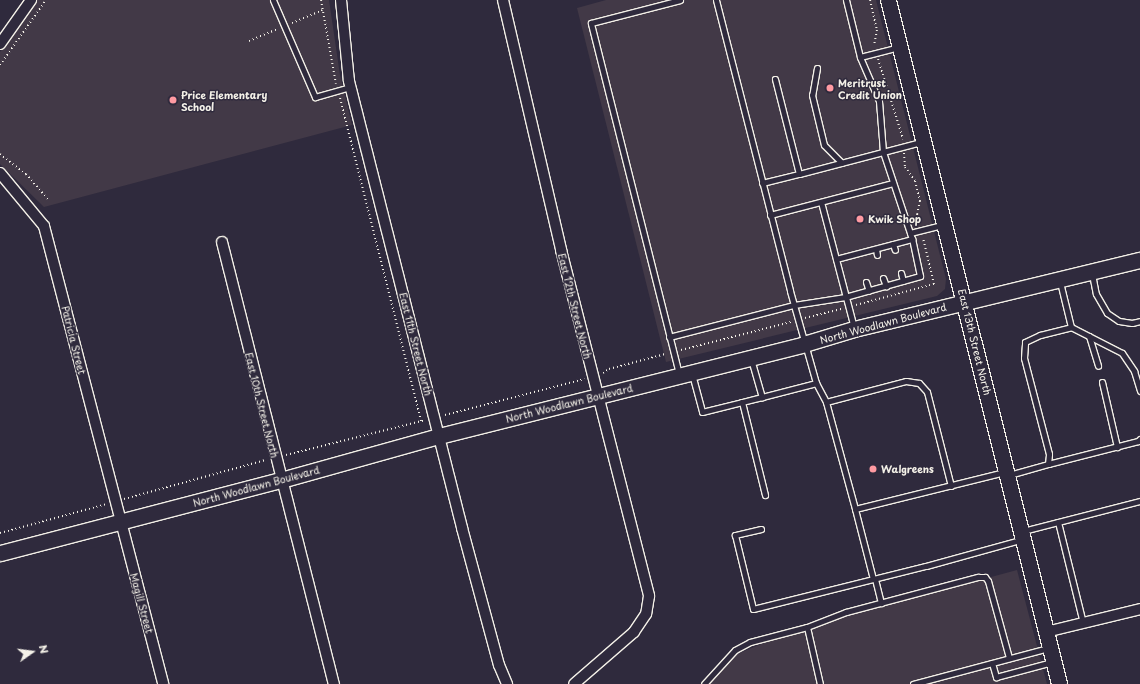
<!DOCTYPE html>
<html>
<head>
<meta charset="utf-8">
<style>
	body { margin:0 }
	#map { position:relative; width:1140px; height:684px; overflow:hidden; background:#2f2a3d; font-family:"Playpen Sans",sans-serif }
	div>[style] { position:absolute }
	.built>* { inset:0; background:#423947 }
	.path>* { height:2px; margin-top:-1px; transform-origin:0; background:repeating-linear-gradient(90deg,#f4f1e8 0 1px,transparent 0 4px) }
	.roads { filter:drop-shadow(1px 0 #f4f1e8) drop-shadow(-1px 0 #f4f1e8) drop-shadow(0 1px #f4f1e8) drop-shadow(0 -1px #f4f1e8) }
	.service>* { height:5px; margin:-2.5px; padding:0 2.5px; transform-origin:2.5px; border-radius:2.5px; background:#2f2a3d }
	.minor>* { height:10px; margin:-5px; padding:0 5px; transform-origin:5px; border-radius:5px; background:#2f2a3d }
	.secondary>* { height:15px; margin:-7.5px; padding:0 7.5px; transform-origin:7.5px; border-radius:7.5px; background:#2f2a3d }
	.dots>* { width:11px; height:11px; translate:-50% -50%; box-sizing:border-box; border:2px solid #2f2a3d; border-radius:50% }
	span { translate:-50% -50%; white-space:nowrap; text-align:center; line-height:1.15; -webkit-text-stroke:3px #2f2a3d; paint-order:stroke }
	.poi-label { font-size:10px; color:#f4f1e8; font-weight:700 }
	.left { translate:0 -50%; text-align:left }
	.street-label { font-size:10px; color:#f4f1e8 }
	.north { position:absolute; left:12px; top:632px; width:40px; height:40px; -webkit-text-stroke:3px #2f2a3d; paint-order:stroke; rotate:76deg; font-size:11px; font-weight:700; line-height:16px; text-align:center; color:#f4f1e8 }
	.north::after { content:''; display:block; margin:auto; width:14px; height:18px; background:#f4f1e8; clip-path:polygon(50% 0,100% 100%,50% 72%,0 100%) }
</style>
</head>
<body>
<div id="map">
	<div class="built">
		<i style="clip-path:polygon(37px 0,329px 0,340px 75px,352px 125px,44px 207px,0 164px,0 52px)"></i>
		<i style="clip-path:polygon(606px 0,876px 0,946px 279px,945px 289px,937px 296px,666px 362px,577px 8px)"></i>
		<i style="clip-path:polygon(1017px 570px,1047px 684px,710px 684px,737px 654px,764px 643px,851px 615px)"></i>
	</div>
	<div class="path">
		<i style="left:321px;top:0;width:85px;rotate:79.9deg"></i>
		<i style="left:870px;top:0;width:31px;rotate:77deg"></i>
		<i style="left:877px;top:30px;width:15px;rotate:101deg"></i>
		<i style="left:292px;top:23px;width:33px;rotate:-23deg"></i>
		<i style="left:249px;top:41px;width:30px;rotate:-23deg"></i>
		<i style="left:878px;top:59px;width:84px;rotate:72.6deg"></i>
		<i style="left:0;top:65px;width:80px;rotate:-54.7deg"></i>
		<i style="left:340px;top:98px;width:333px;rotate:75.9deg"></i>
		<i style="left:904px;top:153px;width:14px;rotate:86deg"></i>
		<i style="left:905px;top:167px;width:17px;rotate:54deg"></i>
		<i style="left:915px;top:181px;width:21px;rotate:76deg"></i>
		<i style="left:920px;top:201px;width:13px;rotate:103deg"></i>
		<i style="left:917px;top:214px;width:9px;rotate:77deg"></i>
		<i style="left:0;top:154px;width:33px;rotate:38deg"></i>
		<i style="left:26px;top:174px;width:35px;rotate:49deg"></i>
		<i style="left:856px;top:305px;width:81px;rotate:-15.1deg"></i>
		<i style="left:934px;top:284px;width:47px;rotate:-103.4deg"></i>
		<i style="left:805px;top:318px;width:38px;rotate:-14deg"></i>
		<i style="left:681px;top:350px;width:114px;rotate:-14.3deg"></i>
		<i style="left:603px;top:373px;width:7px;rotate:-34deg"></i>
		<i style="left:609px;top:369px;width:58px;rotate:-15deg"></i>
		<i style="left:445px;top:415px;width:144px;rotate:-14.5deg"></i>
		<i style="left:286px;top:455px;width:143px;rotate:-14.1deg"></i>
		<i style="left:124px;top:499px;width:147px;rotate:-15.4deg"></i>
		<i style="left:0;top:533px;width:111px;rotate:-15.2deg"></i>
	</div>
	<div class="roads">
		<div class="service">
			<i style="left:273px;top:0;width:106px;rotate:66.6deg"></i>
			<i style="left:315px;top:97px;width:37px;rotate:-16deg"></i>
			<i style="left:716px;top:0;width:300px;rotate:75.7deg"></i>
			<i style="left:790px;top:291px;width:96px;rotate:74.2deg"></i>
			<i style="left:816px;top:383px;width:21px;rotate:62deg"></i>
			<i style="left:826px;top:402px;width:111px;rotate:74.8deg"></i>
			<i style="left:855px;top:509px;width:154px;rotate:-13.9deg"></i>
			<i style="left:860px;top:57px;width:40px;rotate:-14.4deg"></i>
			<i style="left:817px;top:68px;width:27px;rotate:100deg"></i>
			<i style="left:812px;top:95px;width:51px;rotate:76.5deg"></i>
			<i style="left:824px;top:145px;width:25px;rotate:45deg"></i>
			<i style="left:799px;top:174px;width:126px;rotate:-14.7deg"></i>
			<i style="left:762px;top:183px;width:38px;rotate:-14deg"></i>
			<i style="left:799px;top:174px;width:98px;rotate:-104.2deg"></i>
			<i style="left:821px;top:202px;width:130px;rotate:75.3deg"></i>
			<i style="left:770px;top:215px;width:127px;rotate:-14.6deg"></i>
			<i style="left:910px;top:233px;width:34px;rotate:-14deg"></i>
			<i style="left:893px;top:244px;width:6px;rotate:72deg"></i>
			<i style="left:876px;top:249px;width:6px;rotate:81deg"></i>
			<i style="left:836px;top:259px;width:79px;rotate:-14.7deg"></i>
			<i style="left:912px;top:239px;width:92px;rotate:-108.4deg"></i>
			<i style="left:883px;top:152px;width:51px;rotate:-94.5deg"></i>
			<i style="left:879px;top:101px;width:48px;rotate:-113.4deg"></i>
			<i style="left:860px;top:57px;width:59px;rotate:-103.8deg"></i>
			<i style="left:901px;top:273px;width:8px;rotate:76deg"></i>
			<i style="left:1092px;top:274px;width:20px;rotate:79deg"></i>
			<i style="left:1096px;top:294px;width:22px;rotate:60deg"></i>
			<i style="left:1107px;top:313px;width:14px;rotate:34deg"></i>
			<i style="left:1119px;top:321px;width:13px;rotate:9deg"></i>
			<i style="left:1132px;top:323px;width:8px;rotate:-14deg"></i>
			<i style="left:883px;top:278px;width:9px;rotate:69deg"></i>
			<i style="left:866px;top:282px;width:9px;rotate:72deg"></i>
			<i style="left:1060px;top:282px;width:46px;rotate:76.3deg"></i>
			<i style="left:1089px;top:336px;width:31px;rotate:73deg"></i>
			<i style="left:669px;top:337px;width:129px;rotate:-14.4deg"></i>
			<i style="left:794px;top:305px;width:52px;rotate:-8.9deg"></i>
			<i style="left:845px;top:297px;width:78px;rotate:-15.6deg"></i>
			<i style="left:920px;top:276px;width:38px;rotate:-102deg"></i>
			<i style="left:751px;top:359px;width:40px;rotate:74deg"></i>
			<i style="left:762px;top:397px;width:21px;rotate:166deg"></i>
			<i style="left:742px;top:402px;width:96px;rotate:76.1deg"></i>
			<i style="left:679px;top:374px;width:362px;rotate:-104.1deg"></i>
			<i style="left:591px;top:23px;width:92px;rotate:-14.5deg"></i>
			<i style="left:692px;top:374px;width:39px;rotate:75deg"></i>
			<i style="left:702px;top:412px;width:41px;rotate:-14deg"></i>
			<i style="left:1102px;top:382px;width:67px;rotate:77deg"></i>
			<i style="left:762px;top:397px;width:56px;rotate:-14.5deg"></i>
			<i style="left:826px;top:402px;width:83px;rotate:-14.7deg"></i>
			<i style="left:906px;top:381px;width:13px;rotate:9deg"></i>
			<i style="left:919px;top:383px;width:12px;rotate:48deg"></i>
			<i style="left:927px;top:392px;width:97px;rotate:75.7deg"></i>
			<i style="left:1048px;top:464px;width:93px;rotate:-14.3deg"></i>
			<i style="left:1138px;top:441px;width:3px;rotate:-45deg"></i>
			<i style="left:1009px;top:475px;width:41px;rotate:-15.8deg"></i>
			<i style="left:1048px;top:464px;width:10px;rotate:-84deg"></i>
			<i style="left:1049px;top:454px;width:99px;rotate:-104.6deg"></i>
			<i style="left:1024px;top:358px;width:16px;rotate:-86deg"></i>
			<i style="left:1025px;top:342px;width:17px;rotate:-25deg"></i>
			<i style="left:1040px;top:335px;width:32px;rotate:-14deg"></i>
			<i style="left:1071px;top:327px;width:57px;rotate:27deg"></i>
			<i style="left:1122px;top:353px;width:22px;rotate:56deg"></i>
			<i style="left:1134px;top:371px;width:21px;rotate:73deg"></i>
			<i style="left:855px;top:509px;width:72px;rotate:75.6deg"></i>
			<i style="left:1058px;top:522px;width:104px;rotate:76.1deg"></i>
			<i style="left:761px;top:529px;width:27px;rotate:167deg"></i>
			<i style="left:735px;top:535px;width:76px;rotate:76.3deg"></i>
			<i style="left:753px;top:609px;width:178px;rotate:-14deg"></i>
			<i style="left:926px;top:566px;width:98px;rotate:-15.5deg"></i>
			<i style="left:1023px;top:531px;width:121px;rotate:-14.4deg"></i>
			<i style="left:875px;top:579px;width:25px;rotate:76deg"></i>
			<i style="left:807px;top:627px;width:58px;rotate:77.2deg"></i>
			<i style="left:992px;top:663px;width:15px;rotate:74deg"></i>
			<i style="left:996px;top:677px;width:58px;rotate:-15deg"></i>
			<i style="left:704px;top:684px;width:46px;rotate:-47.6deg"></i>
			<i style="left:735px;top:650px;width:17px;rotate:-28deg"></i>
			<i style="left:750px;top:642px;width:59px;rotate:-14.7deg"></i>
			<i style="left:807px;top:627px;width:42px;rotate:-21deg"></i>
			<i style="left:846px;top:612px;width:137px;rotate:-14.9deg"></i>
			<i style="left:978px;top:577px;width:7px"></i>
			<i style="left:985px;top:577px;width:5px;rotate:53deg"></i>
			<i style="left:988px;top:581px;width:80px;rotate:74.7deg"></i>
			<i style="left:913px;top:684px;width:140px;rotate:-14.9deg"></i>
		</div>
		<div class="minor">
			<i style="left:341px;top:0;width:81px;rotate:84.4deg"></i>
			<i style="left:349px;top:81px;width:461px;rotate:75.8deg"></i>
			<i style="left:462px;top:528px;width:142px;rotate:74.9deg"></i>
			<i style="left:499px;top:665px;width:21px;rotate:67deg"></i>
			<i style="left:503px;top:0;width:257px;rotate:76.9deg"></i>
			<i style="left:561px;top:250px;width:357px;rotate:75.7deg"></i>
			<i style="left:649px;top:596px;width:18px;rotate:99deg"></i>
			<i style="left:646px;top:614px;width:22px;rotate:124deg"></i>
			<i style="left:634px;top:632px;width:79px;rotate:139.1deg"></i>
			<i style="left:0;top:44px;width:54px;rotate:-54.8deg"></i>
			<i style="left:0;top:173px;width:69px;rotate:50.3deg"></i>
			<i style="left:44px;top:226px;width:473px;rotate:75.4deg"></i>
			<i style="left:222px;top:242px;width:456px;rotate:75.8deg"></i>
			<i style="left:1046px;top:632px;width:97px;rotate:-13.7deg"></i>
		</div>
		<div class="secondary">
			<i style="left:888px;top:0;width:705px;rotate:75.96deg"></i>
			<i style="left:0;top:553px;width:290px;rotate:-14.6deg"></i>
			<i style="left:281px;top:480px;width:164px;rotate:-15.6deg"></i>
			<i style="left:439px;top:436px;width:376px;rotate:-14.1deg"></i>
			<i style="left:804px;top:344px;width:52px;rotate:-16.7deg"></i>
			<i style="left:854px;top:329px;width:294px;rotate:-13.6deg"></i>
		</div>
	</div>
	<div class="dots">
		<i style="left:830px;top:88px;background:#ff9aa2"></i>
		<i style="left:173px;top:100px;background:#ff9aa2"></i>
		<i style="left:860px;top:219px;background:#ff9aa2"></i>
		<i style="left:873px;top:469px;background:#ff9aa2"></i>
	</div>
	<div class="poi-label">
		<span class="left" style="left:838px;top:88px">Meritrust<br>Credit Union</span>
		<span class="left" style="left:181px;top:100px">Price Elementary<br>School</span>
		<span class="left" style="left:868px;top:219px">Kwik Shop</span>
		<span class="left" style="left:881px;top:469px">Walgreens</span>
	</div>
	<div class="street-label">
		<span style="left:575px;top:306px;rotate:76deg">East 12th Street North</span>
		<span style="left:883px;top:323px;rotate:-15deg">North Woodlawn Boulevard</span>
		<span style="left:74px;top:340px;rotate:76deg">Patricia Street</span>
		<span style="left:975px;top:342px;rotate:76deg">East 13th Street North</span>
		<span style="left:416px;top:344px;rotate:76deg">East 11th Street North</span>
		<span style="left:569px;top:403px;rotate:-14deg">North Woodlawn Boulevard</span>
		<span style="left:262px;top:405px;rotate:76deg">East 10th Street North</span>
		<span style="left:256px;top:486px;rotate:-15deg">North Woodlawn Boulevard</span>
		<span style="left:142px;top:603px;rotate:75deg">Magill Street</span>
	</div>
	<div class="north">N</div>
</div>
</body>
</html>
